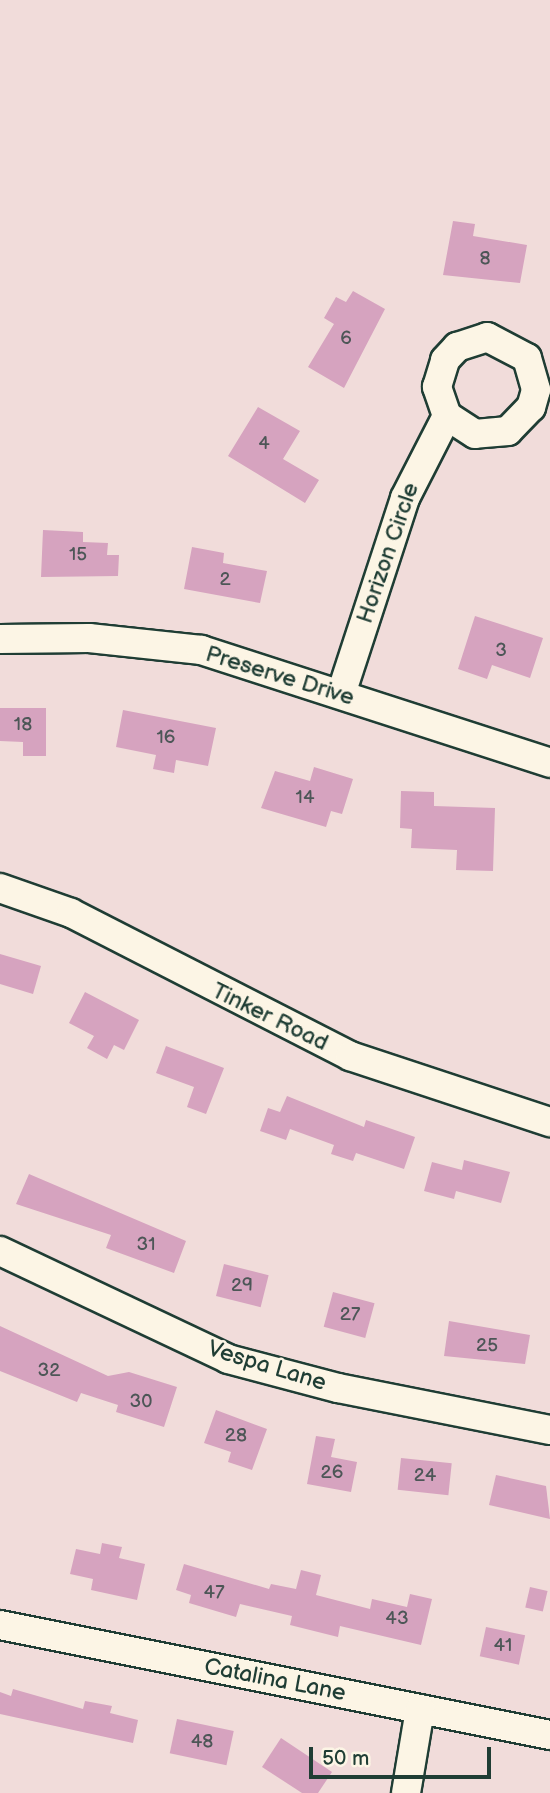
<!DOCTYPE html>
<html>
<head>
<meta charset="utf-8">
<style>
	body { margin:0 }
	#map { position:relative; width:550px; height:1793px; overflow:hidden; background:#f1dcda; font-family:"Balsamiq Sans",sans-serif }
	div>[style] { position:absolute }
	.building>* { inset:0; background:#d6a3bf; transform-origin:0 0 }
	.roads { filter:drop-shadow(2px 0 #1f3d34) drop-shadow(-2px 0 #1f3d34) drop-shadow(0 2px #1f3d34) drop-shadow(0 -2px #1f3d34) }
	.minor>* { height:28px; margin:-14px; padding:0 14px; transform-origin:14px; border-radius:14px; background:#fcf5e5 }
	span { translate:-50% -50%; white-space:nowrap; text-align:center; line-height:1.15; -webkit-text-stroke:5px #fcf5e5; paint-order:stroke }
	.number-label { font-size:19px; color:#4d5657 }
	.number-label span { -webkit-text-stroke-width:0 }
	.street-label { font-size:23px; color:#1f3d34 }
	.scale { position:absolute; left:309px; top:1747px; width:182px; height:32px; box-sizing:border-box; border:4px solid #1f3d34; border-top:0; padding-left:9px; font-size:21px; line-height:24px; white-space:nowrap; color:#1f3d34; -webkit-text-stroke:5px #fcf5e5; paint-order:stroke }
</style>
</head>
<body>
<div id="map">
	<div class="building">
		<i style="clip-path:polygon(453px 221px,475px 224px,473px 236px,527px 245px,520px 283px,443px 275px)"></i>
		<i style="clip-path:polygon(353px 291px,385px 309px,344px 388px,308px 367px,334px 324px,324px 318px,336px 297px,346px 302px)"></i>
		<i style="clip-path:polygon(258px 407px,300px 431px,283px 459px,319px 480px,305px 503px,228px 456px)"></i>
		<i style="clip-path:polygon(43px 530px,83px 532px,83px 542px,108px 543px,107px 555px,119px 555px,118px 576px,41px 577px)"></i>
		<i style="clip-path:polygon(192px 547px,224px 553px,223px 563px,267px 571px,260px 603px,184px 589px)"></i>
		<i style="clip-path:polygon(475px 616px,543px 638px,530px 678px,492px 665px,487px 679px,458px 669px)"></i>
		<i style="clip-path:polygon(0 708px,46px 708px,46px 756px,23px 756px,23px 742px,0 741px)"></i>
		<i style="clip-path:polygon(123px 710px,216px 728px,208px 766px,176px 760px,174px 773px,153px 769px,156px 755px,116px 747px)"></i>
		<i style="clip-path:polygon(314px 767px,353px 779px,342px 814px,331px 811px,326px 827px,261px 808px,275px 771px,310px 781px)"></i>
		<i style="clip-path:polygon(401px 791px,434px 792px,434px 806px,495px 808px,493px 871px,456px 870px,457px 850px,411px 848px,412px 829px,400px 828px)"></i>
		<i style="clip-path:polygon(0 954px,41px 966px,33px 994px,0 984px)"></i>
		<i style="clip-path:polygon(85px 992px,139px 1020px,124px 1050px,114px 1045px,107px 1059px,87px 1048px,94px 1036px,69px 1023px)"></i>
		<i style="clip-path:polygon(166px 1046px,224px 1068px,206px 1114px,187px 1107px,194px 1087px,156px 1073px)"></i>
		<i style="clip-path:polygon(287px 1096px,364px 1127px,366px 1120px,415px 1137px,404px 1169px,356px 1153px,353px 1161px,331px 1154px,334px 1145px,290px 1129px,286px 1140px,260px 1131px,268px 1108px,280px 1112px)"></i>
		<i style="clip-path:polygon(464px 1160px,510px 1172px,501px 1203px,456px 1191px,454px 1199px,424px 1191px,432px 1162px,462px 1170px)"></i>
		<i style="clip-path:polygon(29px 1174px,186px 1241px,174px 1273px,106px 1248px,111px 1235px,16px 1204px)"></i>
		<i style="left:224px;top:1264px;width:46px;height:33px;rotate:14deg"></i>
		<i style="left:333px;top:1292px;width:43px;height:36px;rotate:15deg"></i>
		<i style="clip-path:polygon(449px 1321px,530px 1335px,525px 1364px,444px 1356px)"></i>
		<i style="clip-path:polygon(0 1326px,108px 1376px,129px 1372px,177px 1387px,164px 1427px,116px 1412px,118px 1405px,81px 1393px,77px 1402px,0 1371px)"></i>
		<i style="clip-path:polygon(216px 1410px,267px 1429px,252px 1470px,228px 1462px,231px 1452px,204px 1443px)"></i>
		<i style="clip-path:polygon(316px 1436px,335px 1439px,331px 1457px,357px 1462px,351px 1492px,307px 1484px)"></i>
		<i style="left:401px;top:1458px;width:51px;height:32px;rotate:6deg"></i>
		<i style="clip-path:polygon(496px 1475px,546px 1486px,550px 1519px,489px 1505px)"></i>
		<i style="clip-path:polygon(102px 1543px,122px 1547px,119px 1558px,145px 1564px,137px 1600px,91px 1590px,93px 1579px,70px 1574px,76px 1549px,100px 1554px)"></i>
		<i style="clip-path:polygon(184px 1564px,269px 1589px,271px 1584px,296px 1589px,301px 1570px,321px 1575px,316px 1595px,370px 1609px,372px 1599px,407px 1607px,410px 1594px,432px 1599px,421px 1645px,340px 1626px,338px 1637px,290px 1625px,292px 1616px,240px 1604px,236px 1617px,189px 1603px,191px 1595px,176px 1590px)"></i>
		<i style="left:530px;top:1587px;width:18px;height:21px;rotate:13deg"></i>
		<i style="left:486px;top:1627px;width:40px;height:30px;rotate:12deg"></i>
		<i style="clip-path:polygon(13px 1689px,83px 1709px,85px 1701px,112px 1706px,110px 1713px,138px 1720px,133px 1743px,0 1714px,0 1692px,11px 1696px)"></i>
		<i style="left:177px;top:1719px;width:58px;height:35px;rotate:12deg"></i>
		<i style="clip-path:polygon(281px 1738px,332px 1772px,318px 1793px,302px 1793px,262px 1767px)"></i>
	</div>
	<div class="roads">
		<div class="minor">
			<i style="left:0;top:639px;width:89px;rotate:-0.6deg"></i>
			<i style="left:89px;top:638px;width:113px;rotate:6.1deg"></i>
			<i style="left:201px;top:650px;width:367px;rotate:17.9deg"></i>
			<i style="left:341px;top:694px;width:206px;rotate:-71.9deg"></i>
			<i style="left:405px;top:498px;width:92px;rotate:-62.9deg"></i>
			<i style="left:447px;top:416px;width:31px;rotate:-109deg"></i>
			<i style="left:437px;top:387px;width:28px;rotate:-73deg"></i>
			<i style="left:445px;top:360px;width:18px;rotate:-47deg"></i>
			<i style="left:457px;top:347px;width:32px;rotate:-18deg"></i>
			<i style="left:487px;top:337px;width:45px;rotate:27.7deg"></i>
			<i style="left:527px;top:358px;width:33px;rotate:74deg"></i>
			<i style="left:536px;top:390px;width:18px;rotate:106deg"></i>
			<i style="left:531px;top:407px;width:33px;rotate:134deg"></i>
			<i style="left:508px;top:431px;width:33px;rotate:175deg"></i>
			<i style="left:475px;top:434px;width:33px;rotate:-147deg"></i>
			<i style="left:0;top:888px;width:75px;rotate:19.4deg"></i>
			<i style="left:71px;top:913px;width:314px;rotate:27.1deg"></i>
			<i style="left:350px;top:1056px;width:211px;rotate:18.3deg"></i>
			<i style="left:0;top:1251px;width:252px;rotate:25.3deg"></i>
			<i style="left:228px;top:1359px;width:114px;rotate:14.8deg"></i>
			<i style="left:338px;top:1388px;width:216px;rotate:11.2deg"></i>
			<i style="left:0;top:1625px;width:561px;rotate:11.31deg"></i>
			<i style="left:406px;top:1793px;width:85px;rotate:-80.5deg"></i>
		</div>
	</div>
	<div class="number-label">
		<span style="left:485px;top:259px">8</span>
		<span style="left:346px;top:339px">6</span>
		<span style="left:264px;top:444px">4</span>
		<span style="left:78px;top:555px">15</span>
		<span style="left:225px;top:580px">2</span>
		<span style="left:501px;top:651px">3</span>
		<span style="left:23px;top:725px">18</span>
		<span style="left:166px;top:738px">16</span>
		<span style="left:305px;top:798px">14</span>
		<span style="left:146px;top:1245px">31</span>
		<span style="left:242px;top:1286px">29</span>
		<span style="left:350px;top:1315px">27</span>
		<span style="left:487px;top:1346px">25</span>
		<span style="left:49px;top:1371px">32</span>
		<span style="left:141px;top:1402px">30</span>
		<span style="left:236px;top:1436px">28</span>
		<span style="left:332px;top:1473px">26</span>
		<span style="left:425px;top:1476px">24</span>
		<span style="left:214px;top:1593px">47</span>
		<span style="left:397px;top:1619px">43</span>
		<span style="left:503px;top:1646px">41</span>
		<span style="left:202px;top:1742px">48</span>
	</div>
	<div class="street-label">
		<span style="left:388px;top:553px;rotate:-71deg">Horizon Circle</span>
		<span style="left:280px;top:676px;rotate:17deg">Preserve Drive</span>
		<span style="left:270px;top:1017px;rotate:26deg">Tinker Road</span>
		<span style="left:267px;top:1366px;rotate:17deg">Vespa Lane</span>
		<span style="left:275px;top:1680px;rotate:11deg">Catalina Lane</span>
	</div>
	<div class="scale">50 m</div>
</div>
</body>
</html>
